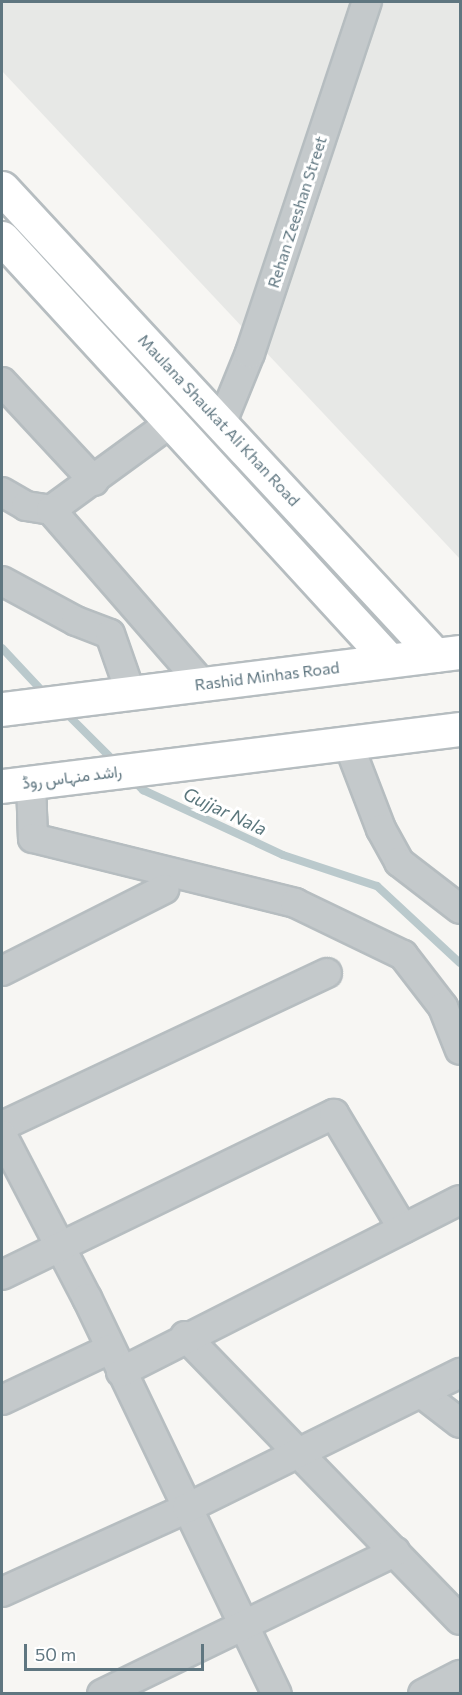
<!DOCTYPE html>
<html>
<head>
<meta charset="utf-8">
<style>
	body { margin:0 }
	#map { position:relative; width:462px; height:1695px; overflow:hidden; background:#f7f6f3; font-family:Commissioner,Vazirmatn,sans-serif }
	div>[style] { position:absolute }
	.built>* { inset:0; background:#e7e8e6 }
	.stream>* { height:8px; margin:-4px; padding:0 4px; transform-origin:4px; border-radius:4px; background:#bac9cc }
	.roads { filter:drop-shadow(2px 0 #b6bdc0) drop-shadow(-2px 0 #b6bdc0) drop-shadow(0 2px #b6bdc0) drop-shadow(0 -2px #b6bdc0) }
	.street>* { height:28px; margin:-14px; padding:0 14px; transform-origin:14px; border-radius:14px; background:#c4c9cb }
	.secondary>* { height:33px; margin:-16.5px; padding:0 16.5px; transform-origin:16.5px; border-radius:16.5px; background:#fff }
	.primary>* { height:33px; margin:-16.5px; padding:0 16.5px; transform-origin:16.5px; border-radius:16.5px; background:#fff }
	span { translate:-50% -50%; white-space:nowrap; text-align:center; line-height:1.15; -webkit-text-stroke:6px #fff; paint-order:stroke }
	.street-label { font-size:16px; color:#5f7680 }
	.water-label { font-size:18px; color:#5a767c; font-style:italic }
	.frame { position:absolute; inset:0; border:3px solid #5f7680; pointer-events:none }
	.scale { position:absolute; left:24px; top:1644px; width:180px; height:27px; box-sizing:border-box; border:3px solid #5f7680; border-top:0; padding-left:8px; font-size:18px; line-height:21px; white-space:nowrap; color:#5f7680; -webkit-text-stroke:4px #fff; paint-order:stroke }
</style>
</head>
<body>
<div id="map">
	<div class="built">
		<i style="clip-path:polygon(2px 2px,460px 2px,460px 559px,2px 71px)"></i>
	</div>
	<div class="stream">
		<i style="left:2px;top:648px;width:64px;rotate:46.9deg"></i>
		<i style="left:64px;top:711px;width:72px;rotate:45deg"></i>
		<i style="left:132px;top:779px;width:16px;rotate:45deg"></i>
		<i style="left:143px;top:790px;width:154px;rotate:24.9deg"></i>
		<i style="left:283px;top:855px;width:99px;rotate:18.3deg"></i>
		<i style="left:377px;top:886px;width:113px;rotate:42.9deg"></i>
	</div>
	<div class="roads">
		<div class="street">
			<i style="left:2px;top:382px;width:135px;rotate:47.1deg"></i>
			<i style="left:222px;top:422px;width:74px;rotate:-67.9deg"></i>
			<i style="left:250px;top:353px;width:370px;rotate:-71.6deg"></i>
			<i style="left:2px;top:492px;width:28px;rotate:30deg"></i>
			<i style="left:26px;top:506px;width:25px;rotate:9deg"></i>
			<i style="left:51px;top:510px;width:151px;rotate:-36.1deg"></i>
			<i style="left:51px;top:510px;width:232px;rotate:49deg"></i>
			<i style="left:2px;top:581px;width:84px;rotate:28.4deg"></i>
			<i style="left:76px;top:621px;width:36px;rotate:21deg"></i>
			<i style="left:110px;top:634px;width:64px;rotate:70.7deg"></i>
			<i style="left:348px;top:743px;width:92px;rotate:69deg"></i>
			<i style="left:381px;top:829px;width:38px;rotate:61deg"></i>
			<i style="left:399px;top:862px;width:77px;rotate:37.6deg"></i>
			<i style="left:31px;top:782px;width:56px;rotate:88deg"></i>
			<i style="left:33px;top:838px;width:270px;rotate:13.9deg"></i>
			<i style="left:295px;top:903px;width:120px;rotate:25.7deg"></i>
			<i style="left:403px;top:955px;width:66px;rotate:52.4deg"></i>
			<i style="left:443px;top:1007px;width:46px;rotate:68.4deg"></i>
			<i style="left:2px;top:971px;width:182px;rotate:-26.8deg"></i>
			<i style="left:2px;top:1126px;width:359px;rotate:-25.2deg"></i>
			<i style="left:2px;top:1135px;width:184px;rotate:62.5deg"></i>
			<i style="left:87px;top:1298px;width:439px;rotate:64.4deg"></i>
			<i style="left:2px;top:1275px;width:369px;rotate:-25.9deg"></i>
			<i style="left:334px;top:1114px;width:134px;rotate:59deg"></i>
			<i style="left:185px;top:1336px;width:395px;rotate:45.9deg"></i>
			<i style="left:121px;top:1372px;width:380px;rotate:-26.9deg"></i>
			<i style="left:421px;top:1393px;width:49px;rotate:37.6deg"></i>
			<i style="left:2px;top:1400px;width:119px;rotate:-25.3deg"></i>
			<i style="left:2px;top:1592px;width:203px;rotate:-24.4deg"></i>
			<i style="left:187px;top:1508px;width:305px;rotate:-26.3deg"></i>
			<i style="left:102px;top:1694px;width:326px;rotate:-25.9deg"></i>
			<i style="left:423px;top:1694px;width:42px;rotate:-27.2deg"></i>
		</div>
		<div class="secondary">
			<i style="left:2px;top:188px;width:637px;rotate:47.16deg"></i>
			<i style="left:2px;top:238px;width:573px;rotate:47.48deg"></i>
		</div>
		<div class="primary">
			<i style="left:2px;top:709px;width:462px;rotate:-7.1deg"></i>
			<i style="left:2px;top:786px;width:462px;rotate:-7.1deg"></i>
		</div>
	</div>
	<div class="street-label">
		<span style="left:297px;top:212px;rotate:-72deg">Rehan Zeeshan Street</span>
		<span style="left:219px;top:420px;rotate:47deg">Maulana Shaukat Ali Khan Road</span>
		<span style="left:267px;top:676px;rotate:-7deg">Rashid Minhas Road</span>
		<span style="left:72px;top:777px;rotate:-7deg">راشد منہاس روڈ</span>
	</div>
	<div class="water-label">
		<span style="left:225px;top:811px;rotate:25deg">Gujjar Nala</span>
	</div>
	<div class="frame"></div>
	<div class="scale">50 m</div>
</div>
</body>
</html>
